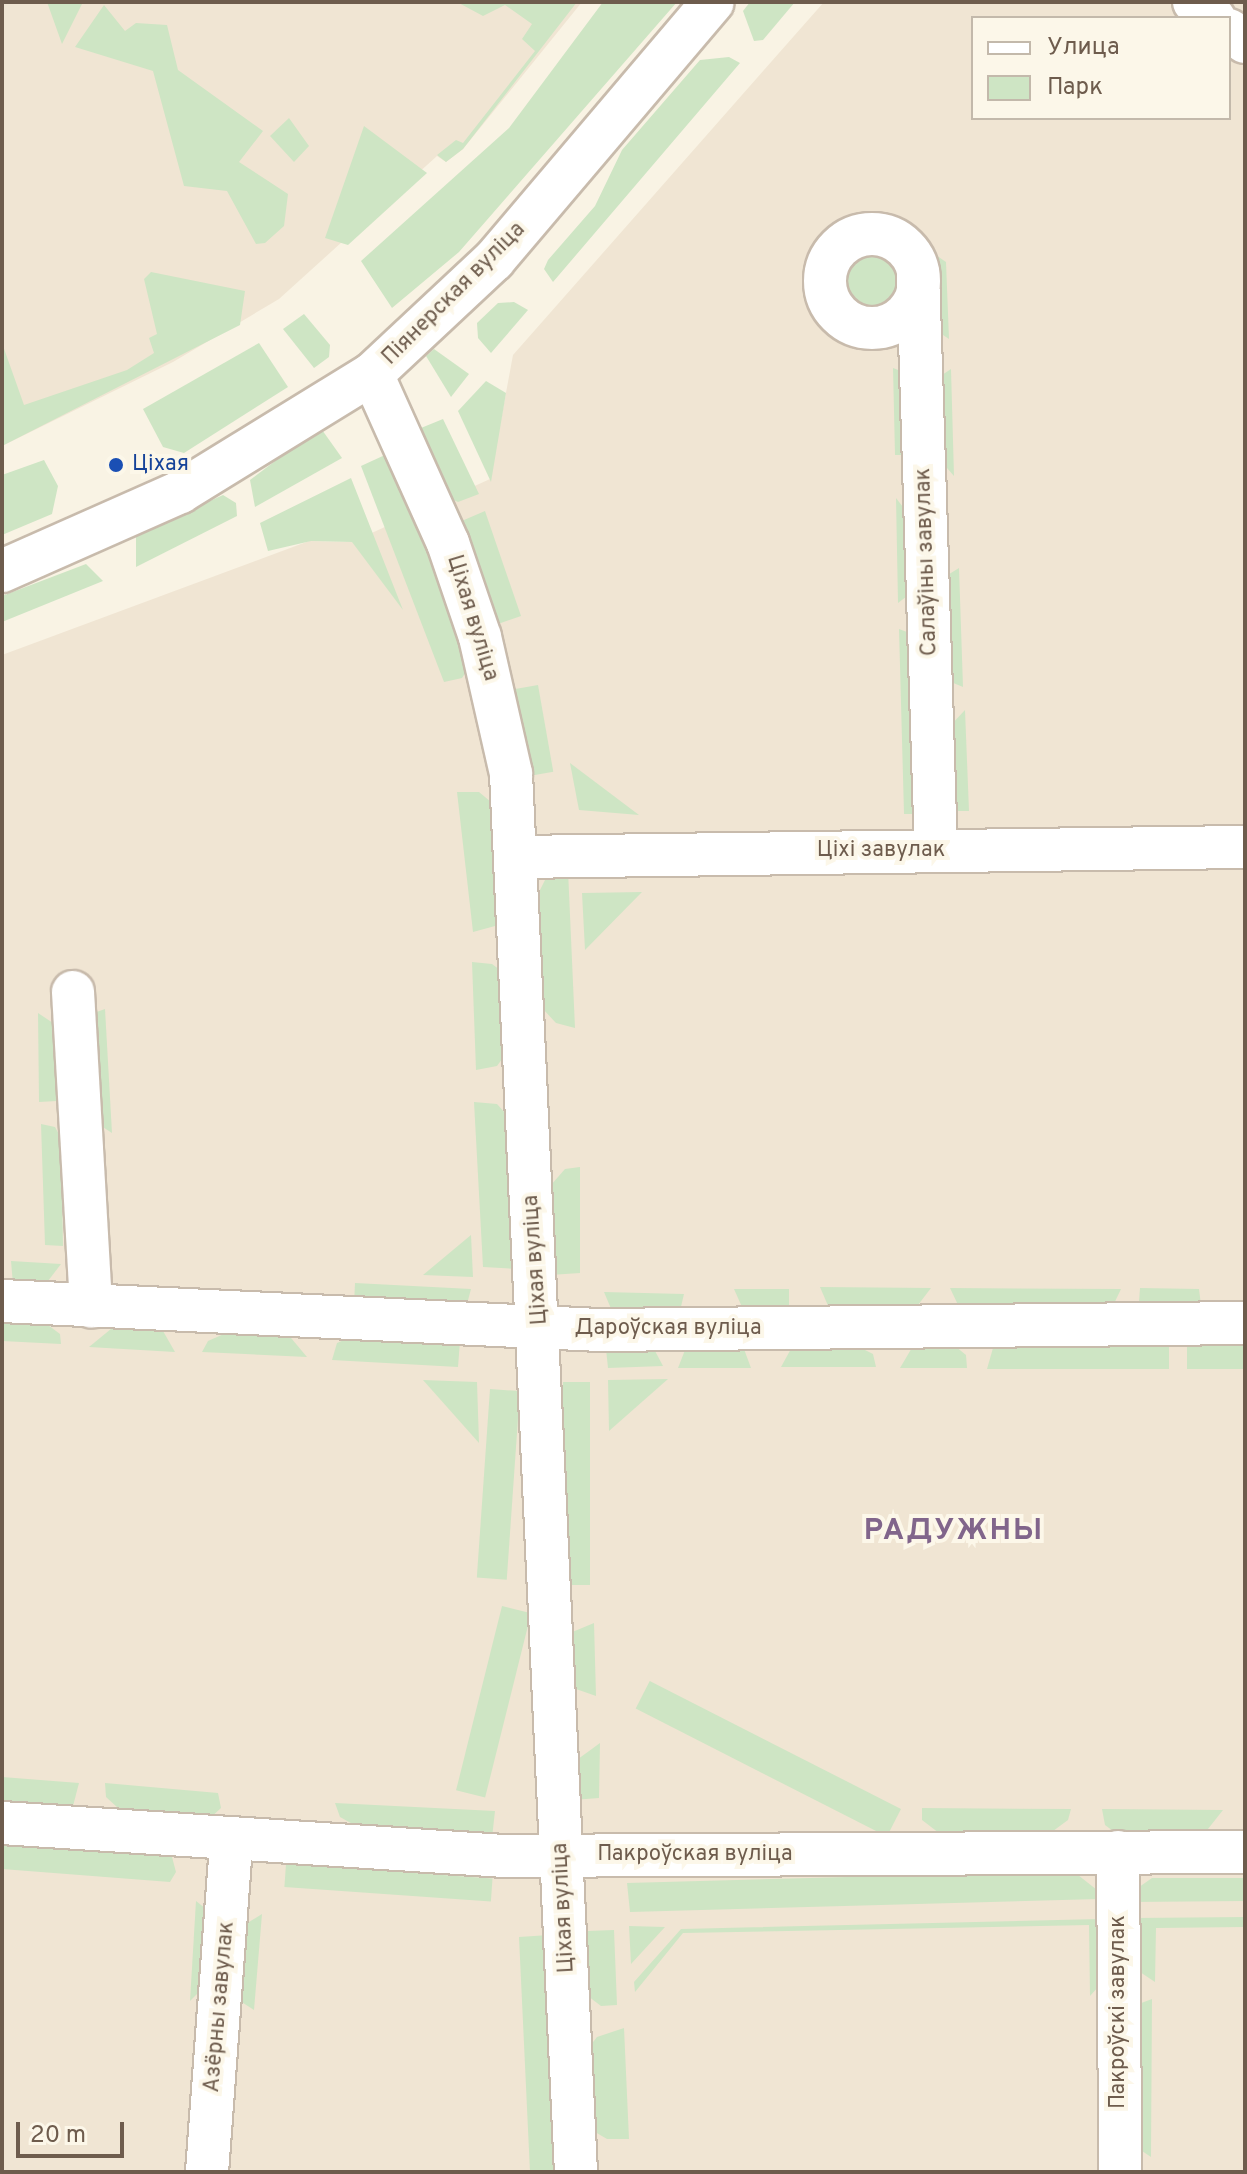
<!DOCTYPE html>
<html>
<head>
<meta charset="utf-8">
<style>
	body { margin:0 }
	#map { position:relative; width:1247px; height:2174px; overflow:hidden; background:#f9f3e4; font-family:Overpass,sans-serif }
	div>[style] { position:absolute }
	.residential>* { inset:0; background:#f0e5d3 }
	.green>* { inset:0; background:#cee5c4; transform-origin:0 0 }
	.round { border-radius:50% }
	.roads { filter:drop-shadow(2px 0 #c8bbac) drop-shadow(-2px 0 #c8bbac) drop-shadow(0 2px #c8bbac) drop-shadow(0 -2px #c8bbac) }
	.minor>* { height:42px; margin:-21px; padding:0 21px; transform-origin:21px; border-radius:21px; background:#fff }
	.minor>.ring { margin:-21px; padding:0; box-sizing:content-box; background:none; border:42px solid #fff; border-radius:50% }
	.dots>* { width:22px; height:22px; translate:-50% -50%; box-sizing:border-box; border:4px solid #fcf7e9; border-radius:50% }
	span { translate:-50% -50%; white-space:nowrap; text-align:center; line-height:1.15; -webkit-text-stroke:8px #fcf7e9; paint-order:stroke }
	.street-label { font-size:22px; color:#6e5c4d }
	.transit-label { font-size:22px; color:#164399 }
	.left { translate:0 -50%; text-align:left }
	.district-label { font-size:30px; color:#81658b; font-weight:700; letter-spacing:2px }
	.frame { position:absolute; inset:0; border:4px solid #6e5c4d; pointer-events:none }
	.legend { position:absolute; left:971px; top:16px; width:260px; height:104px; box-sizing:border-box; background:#fcf7e9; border:2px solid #c3b9ab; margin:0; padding:10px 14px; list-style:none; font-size:24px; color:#6e5c4d }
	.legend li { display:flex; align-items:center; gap:16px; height:40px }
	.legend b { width:40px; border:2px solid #c3b9ab }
	.scale { position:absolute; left:16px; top:2122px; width:108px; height:36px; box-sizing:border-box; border:4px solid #6e5c4d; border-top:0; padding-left:10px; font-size:24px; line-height:28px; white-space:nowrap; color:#6e5c4d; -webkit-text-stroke:6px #fcf7e9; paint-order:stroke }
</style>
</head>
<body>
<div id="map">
	<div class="residential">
		<i style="clip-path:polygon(2px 2px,582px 2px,463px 149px,446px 162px,437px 156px,279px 299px,173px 362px,2px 446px)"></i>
		<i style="clip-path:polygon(evenodd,824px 2px,1245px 2px,1245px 2172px,2px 2172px,2px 655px,309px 541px,352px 542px,490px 479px,513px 355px,824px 2px,973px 18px,1229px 18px,1229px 118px,973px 118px,973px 18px)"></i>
	</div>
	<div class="green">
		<i style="clip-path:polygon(47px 2px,83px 2px,62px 44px)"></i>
		<i style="clip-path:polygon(457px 2px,577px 2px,463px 149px,446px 162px,437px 155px,456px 140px,463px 143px,535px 51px,522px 39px,532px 24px,505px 5px,483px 16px)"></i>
		<i style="clip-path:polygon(603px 2px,677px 2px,459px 252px,392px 308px,361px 261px,509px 128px)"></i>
		<i style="clip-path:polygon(750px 2px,795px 2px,763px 40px,754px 41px,743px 11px)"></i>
		<i style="clip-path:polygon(104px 5px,125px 31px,136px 23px,167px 25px,178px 70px,263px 131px,239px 162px,288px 194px,284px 226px,265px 243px,256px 244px,227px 191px,184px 186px,153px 71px,75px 47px)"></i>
		<i style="clip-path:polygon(729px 57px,740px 63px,553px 282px,544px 269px,548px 260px,595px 206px,622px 150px,700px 60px)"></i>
		<i style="clip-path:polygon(289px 118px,309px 146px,294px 162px,270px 136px)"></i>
		<i style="clip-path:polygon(364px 126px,427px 173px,348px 245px,325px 238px)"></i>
		<i class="round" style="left:840px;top:251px;width:58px;height:58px"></i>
		<i style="clip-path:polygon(930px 251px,946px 262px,949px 339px,934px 329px)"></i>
		<i style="clip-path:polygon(151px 272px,245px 291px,240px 325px,2px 446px,2px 343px,24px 405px,127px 370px,154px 353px,149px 338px,157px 334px,144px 279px)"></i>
		<i style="clip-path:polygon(514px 302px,528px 310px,491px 353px,478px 338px,477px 323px,498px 303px)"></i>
		<i style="clip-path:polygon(304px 314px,330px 345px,329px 357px,314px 368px,283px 329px)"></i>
		<i style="clip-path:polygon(259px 343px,288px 387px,184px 453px,163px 447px,143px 409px)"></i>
		<i style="clip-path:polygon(434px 349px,469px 374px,451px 397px,426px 356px)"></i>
		<i style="clip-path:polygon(893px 368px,906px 373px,911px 455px,895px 455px)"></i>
		<i style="clip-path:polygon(951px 369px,954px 476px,940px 460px,942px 375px)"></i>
		<i style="clip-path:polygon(486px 381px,506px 393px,491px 482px,458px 411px)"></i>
		<i style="clip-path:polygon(443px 419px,479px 494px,458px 502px,447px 497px,421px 428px)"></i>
		<i style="clip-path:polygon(320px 427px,342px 458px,255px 507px,250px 480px)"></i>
		<i style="clip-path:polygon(398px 449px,470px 666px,462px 678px,444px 682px,361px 466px)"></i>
		<i style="clip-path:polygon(44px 460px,58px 486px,52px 514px,2px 535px,2px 475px)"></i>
		<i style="clip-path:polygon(351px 478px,403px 610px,352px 542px,311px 541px,268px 551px,260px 523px)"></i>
		<i style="clip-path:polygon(223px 495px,236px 503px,237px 516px,136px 567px,136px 535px)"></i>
		<i style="clip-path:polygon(896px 498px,913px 520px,915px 590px,898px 603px)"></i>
		<i style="clip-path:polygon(485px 511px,521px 616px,498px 624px,457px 523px)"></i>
		<i style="clip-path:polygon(86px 564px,103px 581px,2px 622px,2px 596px)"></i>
		<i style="clip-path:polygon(959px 568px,963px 687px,951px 682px,946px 576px)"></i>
		<i style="clip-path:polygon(899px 629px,915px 635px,922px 814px,904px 814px)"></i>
		<i style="left:538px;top:685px;width:88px;height:26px;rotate:80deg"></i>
		<i style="clip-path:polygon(965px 710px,969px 811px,951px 811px,950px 726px)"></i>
		<i style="clip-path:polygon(570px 763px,639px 815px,579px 810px)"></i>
		<i style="clip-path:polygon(457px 792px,479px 792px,491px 802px,505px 910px,495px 926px,473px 932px)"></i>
		<i style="clip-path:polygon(568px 870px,575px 1028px,556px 1023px,542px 1008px,538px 894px,545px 880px)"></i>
		<i style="clip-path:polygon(642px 892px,585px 950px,582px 893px)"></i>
		<i style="clip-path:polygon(472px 962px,492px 964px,504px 973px,505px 1055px,497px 1066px,476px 1070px)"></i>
		<i style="clip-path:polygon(105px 1009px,112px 1133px,92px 1120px,91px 1014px)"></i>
		<i style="clip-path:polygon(38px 1013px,56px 1025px,57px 1101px,39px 1102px)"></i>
		<i style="clip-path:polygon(474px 1102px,497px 1104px,506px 1114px,518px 1269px,483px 1267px)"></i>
		<i style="clip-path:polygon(41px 1124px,55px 1127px,61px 1138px,63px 1246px,45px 1245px)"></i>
		<i style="clip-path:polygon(580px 1167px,580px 1273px,550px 1275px,551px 1185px,565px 1169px)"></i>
		<i style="clip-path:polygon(471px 1235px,473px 1277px,423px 1275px)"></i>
		<i style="clip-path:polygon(11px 1261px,61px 1264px,48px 1281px,13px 1284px)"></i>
		<i style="clip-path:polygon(355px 1283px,471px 1289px,466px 1308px,354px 1305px)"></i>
		<i style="clip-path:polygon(820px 1287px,931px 1288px,915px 1309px,829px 1308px)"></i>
		<i style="clip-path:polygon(950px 1288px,1121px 1289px,1111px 1310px,959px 1307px)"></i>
		<i style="clip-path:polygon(1140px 1288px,1199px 1289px,1201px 1305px,1146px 1308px,1139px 1302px)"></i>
		<i style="clip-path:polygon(734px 1289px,789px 1289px,789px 1312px,742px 1307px)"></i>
		<i style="clip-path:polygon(604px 1292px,684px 1294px,680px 1311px,612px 1311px)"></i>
		<i style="clip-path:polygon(2px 1319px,44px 1322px,60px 1334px,61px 1344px,2px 1341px)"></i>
		<i style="clip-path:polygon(117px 1324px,163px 1331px,175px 1352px,89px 1347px)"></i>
		<i style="clip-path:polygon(233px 1330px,286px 1332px,307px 1357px,202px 1352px,208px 1341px)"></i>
		<i style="clip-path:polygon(351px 1337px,460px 1341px,458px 1367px,332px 1360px,337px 1343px)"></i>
		<i style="clip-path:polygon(913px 1346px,955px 1346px,966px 1355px,967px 1368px,900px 1368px)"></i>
		<i style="clip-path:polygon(1003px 1346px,1169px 1346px,1169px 1369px,987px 1369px,993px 1348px)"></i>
		<i style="left:1245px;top:1346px;width:23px;height:58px;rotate:90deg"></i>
		<i style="clip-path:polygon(792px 1347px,863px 1349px,873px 1354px,876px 1367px,781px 1367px)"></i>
		<i style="clip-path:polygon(606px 1349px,654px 1349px,663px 1366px,608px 1368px)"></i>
		<i style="clip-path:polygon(744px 1349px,751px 1368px,678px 1368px,685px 1350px)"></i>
		<i style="clip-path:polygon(668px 1379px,609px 1431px,608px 1380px)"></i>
		<i style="clip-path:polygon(423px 1380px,477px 1382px,479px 1443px)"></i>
		<i style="left:563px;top:1382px;width:27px;height:203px"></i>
		<i style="left:490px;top:1389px;width:30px;height:189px;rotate:4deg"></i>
		<i style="left:502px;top:1606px;width:30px;height:190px;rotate:14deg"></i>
		<i style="clip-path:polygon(594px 1623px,596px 1696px,576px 1689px,571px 1680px,570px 1633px)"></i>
		<i style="clip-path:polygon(600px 1743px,599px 1798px,573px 1800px,574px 1762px)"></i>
		<i style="clip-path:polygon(2px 1777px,79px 1783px,73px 1806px,2px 1806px)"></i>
		<i style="clip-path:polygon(105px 1783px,218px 1793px,221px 1808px,208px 1820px,147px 1815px,118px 1808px,106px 1797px)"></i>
		<i style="clip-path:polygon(335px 1803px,495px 1811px,492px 1838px,358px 1827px,340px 1817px)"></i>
		<i style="clip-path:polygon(922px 1808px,1071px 1809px,1068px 1820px,1049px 1834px,939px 1833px,922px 1820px)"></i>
		<i style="left:901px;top:1809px;width:31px;height:282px;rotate:117deg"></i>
		<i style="clip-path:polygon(1102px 1809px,1223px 1810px,1204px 1834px,1117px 1834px,1105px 1825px)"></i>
		<i style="clip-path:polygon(2px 1845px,172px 1857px,176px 1872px,170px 1882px,2px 1869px)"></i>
		<i style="left:286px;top:1864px;width:207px;height:23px;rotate:4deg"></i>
		<i style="clip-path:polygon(1073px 1871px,1097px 1890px,1099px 1899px,630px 1912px,627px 1883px)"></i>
		<i style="clip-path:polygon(1152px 1878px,1245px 1878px,1245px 1901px,1131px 1902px,1132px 1892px)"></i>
		<i style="clip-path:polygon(196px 1901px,211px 1913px,204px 1987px,190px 2001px)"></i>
		<i style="clip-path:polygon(262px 1914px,254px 2010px,237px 1999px,244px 1925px)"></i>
		<i style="clip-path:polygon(1245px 1917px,1245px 1927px,1156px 1928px,1155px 1982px,1134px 1968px,1134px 1918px)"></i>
		<i style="clip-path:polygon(1100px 1919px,1099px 1986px,1090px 1996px,1089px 1925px,683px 1933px,635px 1992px,634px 1982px,681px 1929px)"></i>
		<i style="clip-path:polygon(629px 1926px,665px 1927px,631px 1964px)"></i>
		<i style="clip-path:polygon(614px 1930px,617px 2005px,601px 2006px,584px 1993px,587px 1931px)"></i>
		<i style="clip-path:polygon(549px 1935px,555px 2172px,530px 2172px,519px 1937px)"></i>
		<i style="clip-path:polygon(1152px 1999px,1151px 2157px,1136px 2147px,1136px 2005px)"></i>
		<i style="clip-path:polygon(624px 2028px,629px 2139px,607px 2139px,595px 2132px,586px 2051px,597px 2037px)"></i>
	</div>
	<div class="roads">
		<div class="minor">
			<i style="left:1194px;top:2px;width:26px;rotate:39deg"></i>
			<i style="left:1229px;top:30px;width:20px;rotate:37deg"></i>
			<i class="ring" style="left:825px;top:234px;width:52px;height:52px"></i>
			<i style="left:918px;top:273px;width:578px;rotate:88.22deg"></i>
			<i style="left:372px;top:374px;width:185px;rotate:65.8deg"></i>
			<i style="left:448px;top:543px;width:99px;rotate:71.2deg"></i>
			<i style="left:480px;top:637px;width:140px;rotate:77.2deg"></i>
			<i style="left:511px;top:774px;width:1400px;rotate:87.34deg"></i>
			<i style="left:2px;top:571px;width:195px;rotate:-23.9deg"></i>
			<i style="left:180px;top:492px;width:225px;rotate:-31.6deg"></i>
			<i style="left:372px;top:374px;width:167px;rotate:-43.1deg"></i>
			<i style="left:494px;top:260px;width:338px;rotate:-49.7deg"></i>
			<i style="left:517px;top:857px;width:728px;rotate:-0.79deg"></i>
			<i style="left:73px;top:992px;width:315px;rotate:86.7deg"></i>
			<i style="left:2px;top:1301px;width:599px;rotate:2.78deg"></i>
			<i style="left:600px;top:1330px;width:645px;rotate:-0.62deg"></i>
			<i style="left:2px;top:1823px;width:503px;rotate:3.76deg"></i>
			<i style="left:504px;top:1856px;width:741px;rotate:-0.31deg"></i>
			<i style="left:1118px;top:1852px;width:320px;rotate:89.6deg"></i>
			<i style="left:207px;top:2172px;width:331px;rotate:-85.8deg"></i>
		</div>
	</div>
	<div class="dots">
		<i style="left:116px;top:465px;background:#1a4fb4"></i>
	</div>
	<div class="street-label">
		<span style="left:454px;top:294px;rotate:-45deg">Піянерская вуліца</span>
		<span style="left:927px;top:562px;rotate:-92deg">Салаўіны завулак</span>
		<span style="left:472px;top:618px;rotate:73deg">Ціхая вуліца</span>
		<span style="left:881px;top:851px">Ціхі завулак</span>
		<span style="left:536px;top:1260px;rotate:-94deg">Ціхая вуліца</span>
		<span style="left:668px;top:1329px">Дароўская вуліца</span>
		<span style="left:695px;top:1855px">Пакроўская вуліца</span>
		<span style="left:564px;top:1908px;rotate:-93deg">Ціхая вуліца</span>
		<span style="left:220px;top:2007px;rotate:-85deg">Азёрны завулак</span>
		<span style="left:1119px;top:2012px;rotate:-90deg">Пакроўскі завулак</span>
	</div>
	<div class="transit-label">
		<span class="left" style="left:132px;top:465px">Ціхая</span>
	</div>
	<div class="district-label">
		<span style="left:954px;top:1532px">РАДУЖНЫ</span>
	</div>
	<div class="frame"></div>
	<ul class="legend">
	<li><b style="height:10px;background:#fff"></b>Улица</li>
	<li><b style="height:22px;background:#cee5c4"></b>Парк</li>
	</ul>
	<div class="scale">20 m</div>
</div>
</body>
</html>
